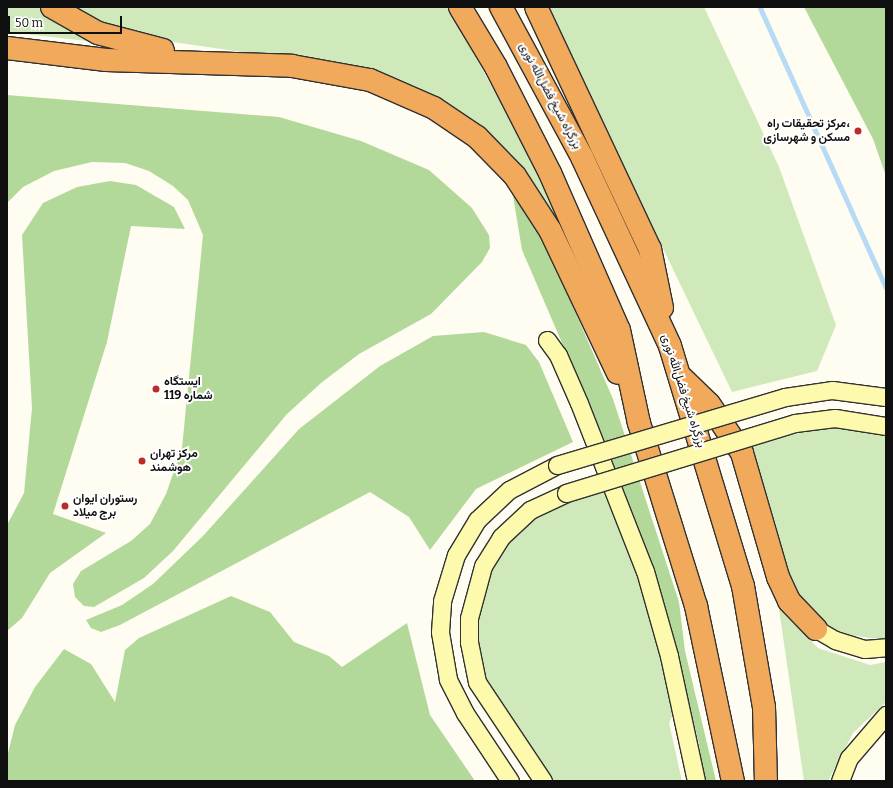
<!DOCTYPE html>
<html>
<head>
<meta charset="utf-8">
<style>
	body { margin:0 }
	#map { position:relative; width:893px; height:788px; overflow:hidden; background:#fffdf1; font-family:Bitter,Vazirmatn,serif }
	div>[style] { position:absolute }
	.green>* { inset:0; background:#d0e9bb }
	.forest>* { inset:0; background:#b3d99a }
	.stream>* { height:4.5px; margin:-2.25px; padding:0 2.25px; transform-origin:2.25px; border-radius:2.25px; background:#b7daf5 }
	.roads { filter:drop-shadow(1px 0 #313131) drop-shadow(-1px 0 #313131) drop-shadow(0 1px #313131) drop-shadow(0 -1px #313131) }
	.secondary>* { height:17px; margin:-8.5px; padding:0 8.5px; transform-origin:8.5px; border-radius:8.5px; background:#fdf9ad }
	.highway>* { height:22px; margin:-11px; padding:0 11px; transform-origin:11px; border-radius:11px; background:#f1a95c }
	.bridges { filter:drop-shadow(1px 0 #313131) drop-shadow(-1px 0 #313131) drop-shadow(0 1px #313131) drop-shadow(0 -1px #313131) }
	.secondary-bridge>* { height:17px; margin:-8.5px; padding:0 8.5px; transform-origin:8.5px; border-radius:8.5px; background:#fdf9ad }
	.dots>* { width:11px; height:11px; translate:-50% -50%; box-sizing:border-box; border:2px solid #fff; border-radius:50% }
	span { translate:-50% -50%; white-space:nowrap; text-align:center; line-height:1.15; -webkit-text-stroke:4px #fff; paint-order:stroke }
	.street-label { font-size:12px; color:#0f0f0f }
	.poi-label { font-size:12px; color:#0f0f0f; font-weight:700 }
	.right { translate:-100% -50%; text-align:right }
	.left { translate:0 -50%; text-align:left }
	.frame { position:absolute; inset:0; border:8px solid #0f0f0f; pointer-events:none }
	.scale { position:absolute; left:8px; top:16px; width:114px; height:18px; box-sizing:border-box; border:2px solid #0f0f0f; border-top:0; padding-left:5px; font-size:12px; line-height:14px; white-space:nowrap; color:#0f0f0f; -webkit-text-stroke:3px #fff; paint-order:stroke }
</style>
</head>
<body>
<div id="map">
	<div class="green">
		<i style="clip-path:polygon(7px 7px,40px 7px,96px 42px,7px 32px)"></i>
		<i style="clip-path:polygon(64px 7px,448px 7px,518px 134px,588px 282px,468px 119px,276px 57px,131px 36px)"></i>
		<i style="clip-path:polygon(547px 7px,704px 7px,779px 167px,836px 325px,817px 371px,732px 392px)"></i>
		<i style="clip-path:polygon(830px 426px,886px 434px,886px 640px,842px 634px,822px 622px,793px 592px,749px 445px)"></i>
		<i style="clip-path:polygon(607px 487px,638px 569px,676px 708px,669px 723px,682px 781px,551px 781px,486px 684px,476px 625px,487px 575px,507px 542px,532px 519px,559px 504px)"></i>
		<i style="clip-path:polygon(779px 609px,818px 648px,870px 665px,886px 662px,886px 702px,853px 733px,828px 781px,804px 781px)"></i>
	</div>
	<div class="forest">
		<i style="clip-path:polygon(804px 7px,886px 7px,886px 176px,873px 139px)"></i>
		<i style="clip-path:polygon(7px 95px,279px 117px,361px 141px,429px 170px,472px 208px,489px 235px,490px 248px,482px 262px,431px 314px,359px 354px,321px 383px,287px 414px,173px 551px,144px 578px,94px 607px,84px 606px,75px 597px,73px 584px,81px 571px,131px 541px,150px 524px,166px 494px,182px 448px,203px 235px,188px 200px,173px 186px,149px 171px,125px 163px,92px 162px,54px 171px,23px 187px,7px 203px)"></i>
		<i style="clip-path:polygon(110px 181px,136px 185px,174px 207px,185px 229px,131px 226px,107px 342px,53px 514px,106px 533px,50px 573px,22px 618px,7px 631px,7px 525px,24px 493px,32px 408px,22px 235px,43px 203px,77px 187px)"></i>
		<i style="clip-path:polygon(512px 190px,545px 242px,613px 399px,679px 602px,685px 651px,716px 781px,704px 781px,699px 744px,660px 589px,600px 431px,522px 250px)"></i>
		<i style="clip-path:polygon(484px 332px,526px 345px,539px 362px,573px 442px,476px 489px,430px 550px,409px 517px,370px 492px,120px 625px,101px 632px,91px 628px,86px 620px,122px 605px,153px 584px,203px 536px,299px 429px,380px 366px,433px 336px)"></i>
		<i style="clip-path:polygon(231px 596px,270px 612px,294px 642px,329px 656px,342px 667px,407px 623px,430px 715px,475px 781px,7px 781px,7px 757px,15px 725px,35px 687px,64px 649px,91px 664px,115px 702px,125px 650px,139px 638px)"></i>
	</div>
	<div class="stream">
		<i style="left:760px;top:7px;width:307px;rotate:65.8deg"></i>
	</div>
	<div class="roads">
		<div class="secondary">
			<i style="left:547px;top:340px;width:19px;rotate:54deg"></i>
			<i style="left:558px;top:355px;width:52px;rotate:66.4deg"></i>
			<i style="left:579px;top:403px;width:180px;rotate:68.6deg"></i>
			<i style="left:645px;top:571px;width:88px;rotate:74.2deg"></i>
			<i style="left:669px;top:656px;width:128px;rotate:77.8deg"></i>
			<i style="left:816px;top:629px;width:22px;rotate:30deg"></i>
			<i style="left:835px;top:640px;width:31px;rotate:17deg"></i>
			<i style="left:865px;top:649px;width:21px;rotate:-5deg"></i>
			<i style="left:510px;top:781px;width:82px;rotate:-123.5deg"></i>
			<i style="left:465px;top:713px;width:38px;rotate:-117deg"></i>
			<i style="left:448px;top:679px;width:48px;rotate:-99.7deg"></i>
			<i style="left:440px;top:632px;width:31px;rotate:-86deg"></i>
			<i style="left:442px;top:601px;width:48px;rotate:-73.1deg"></i>
			<i style="left:456px;top:555px;width:41px;rotate:-59deg"></i>
			<i style="left:477px;top:520px;width:44px;rotate:-43.2deg"></i>
			<i style="left:509px;top:490px;width:54px;rotate:-27.5deg"></i>
			<i style="left:543px;top:781px;width:119px;rotate:-123.7deg"></i>
			<i style="left:477px;top:682px;width:41px;rotate:-101.3deg"></i>
			<i style="left:469px;top:642px;width:24px;rotate:-90deg"></i>
			<i style="left:469px;top:618px;width:54px;rotate:-74.9deg"></i>
			<i style="left:483px;top:566px;width:34px;rotate:-58deg"></i>
			<i style="left:501px;top:537px;width:40px;rotate:-43deg"></i>
			<i style="left:530px;top:510px;width:40px;rotate:-25deg"></i>
			<i style="left:840px;top:781px;width:25px;rotate:-69deg"></i>
			<i style="left:849px;top:758px;width:57px;rotate:-49.3deg"></i>
		</div>
		<div class="highway">
			<i style="left:52px;top:7px;width:53px;rotate:29.5deg"></i>
			<i style="left:98px;top:33px;width:67px;rotate:14.7deg"></i>
			<i style="left:460px;top:7px;width:70px;rotate:59deg"></i>
			<i style="left:496px;top:67px;width:119px;rotate:63deg"></i>
			<i style="left:550px;top:173px;width:171px;rotate:66.3deg"></i>
			<i style="left:619px;top:330px;width:95px;rotate:77.9deg"></i>
			<i style="left:639px;top:423px;width:192px;rotate:72.7deg"></i>
			<i style="left:696px;top:606px;width:179px;rotate:78.1deg"></i>
			<i style="left:501px;top:7px;width:170px;rotate:61.6deg"></i>
			<i style="left:582px;top:157px;width:208px;rotate:65deg"></i>
			<i style="left:670px;top:346px;width:251px;rotate:73.1deg"></i>
			<i style="left:743px;top:586px;width:123px;rotate:80.2deg"></i>
			<i style="left:764px;top:707px;width:74px;rotate:88.5deg"></i>
			<i style="left:536px;top:7px;width:268px;rotate:64.8deg"></i>
			<i style="left:650px;top:249px;width:60px;rotate:78.5deg"></i>
			<i style="left:7px;top:48px;width:100px;rotate:6.9deg"></i>
			<i style="left:106px;top:60px;width:186px;rotate:1.8deg"></i>
			<i style="left:292px;top:66px;width:79px;rotate:10.2deg"></i>
			<i style="left:370px;top:80px;width:70px;rotate:23.6deg"></i>
			<i style="left:434px;top:108px;width:52px;rotate:34deg"></i>
			<i style="left:477px;top:137px;width:54px;rotate:45.7deg"></i>
			<i style="left:515px;top:176px;width:64px;rotate:57.1deg"></i>
			<i style="left:550px;top:230px;width:158px;rotate:64.6deg"></i>
			<i style="left:682px;top:378px;width:37px;rotate:44deg"></i>
			<i style="left:709px;top:404px;width:59px;rotate:56deg"></i>
			<i style="left:742px;top:453px;width:129px;rotate:73.8deg"></i>
			<i style="left:778px;top:577px;width:26px;rotate:65deg"></i>
			<i style="left:789px;top:601px;width:39px;rotate:46deg"></i>
		</div>
	</div>
	<div class="bridges">
		<div class="secondary-bridge">
			<i style="left:557px;top:465px;width:238px;rotate:-16.6deg"></i>
			<i style="left:785px;top:397px;width:48px;rotate:-8.5deg"></i>
			<i style="left:832px;top:390px;width:54px;rotate:7.4deg"></i>
			<i style="left:566px;top:493px;width:239px;rotate:-17deg"></i>
			<i style="left:795px;top:423px;width:40px;rotate:-7.1deg"></i>
			<i style="left:835px;top:418px;width:52px;rotate:8.9deg"></i>
		</div>
	</div>
	<div class="dots">
		<i style="left:858px;top:131px;background:#bd2a29"></i>
		<i style="left:156px;top:389px;background:#bd2a29"></i>
		<i style="left:142px;top:461px;background:#bd2a29"></i>
		<i style="left:65px;top:506px;background:#bd2a29"></i>
	</div>
	<div class="street-label">
		<span style="left:550px;top:96px;rotate:62deg">بزرگراه شیخ فضل‌الله نوری</span>
		<span style="left:683px;top:391px;rotate:72deg">بزرگراه شیخ فضل‌الله نوری</span>
	</div>
	<div class="poi-label">
		<span class="right" style="left:850px;top:131px">مرکز تحقیقات راه،<br>مسکن و شهرسازی</span>
		<span class="left" style="left:164px;top:389px">ایستگاه<br>شماره 119</span>
		<span class="left" style="left:150px;top:461px">مرکز تهران<br>هوشمند</span>
		<span class="left" style="left:73px;top:506px">رستوران ایوان<br>برج میلاد</span>
	</div>
	<div class="frame"></div>
	<div class="scale">50 m</div>
</div>
</body>
</html>
